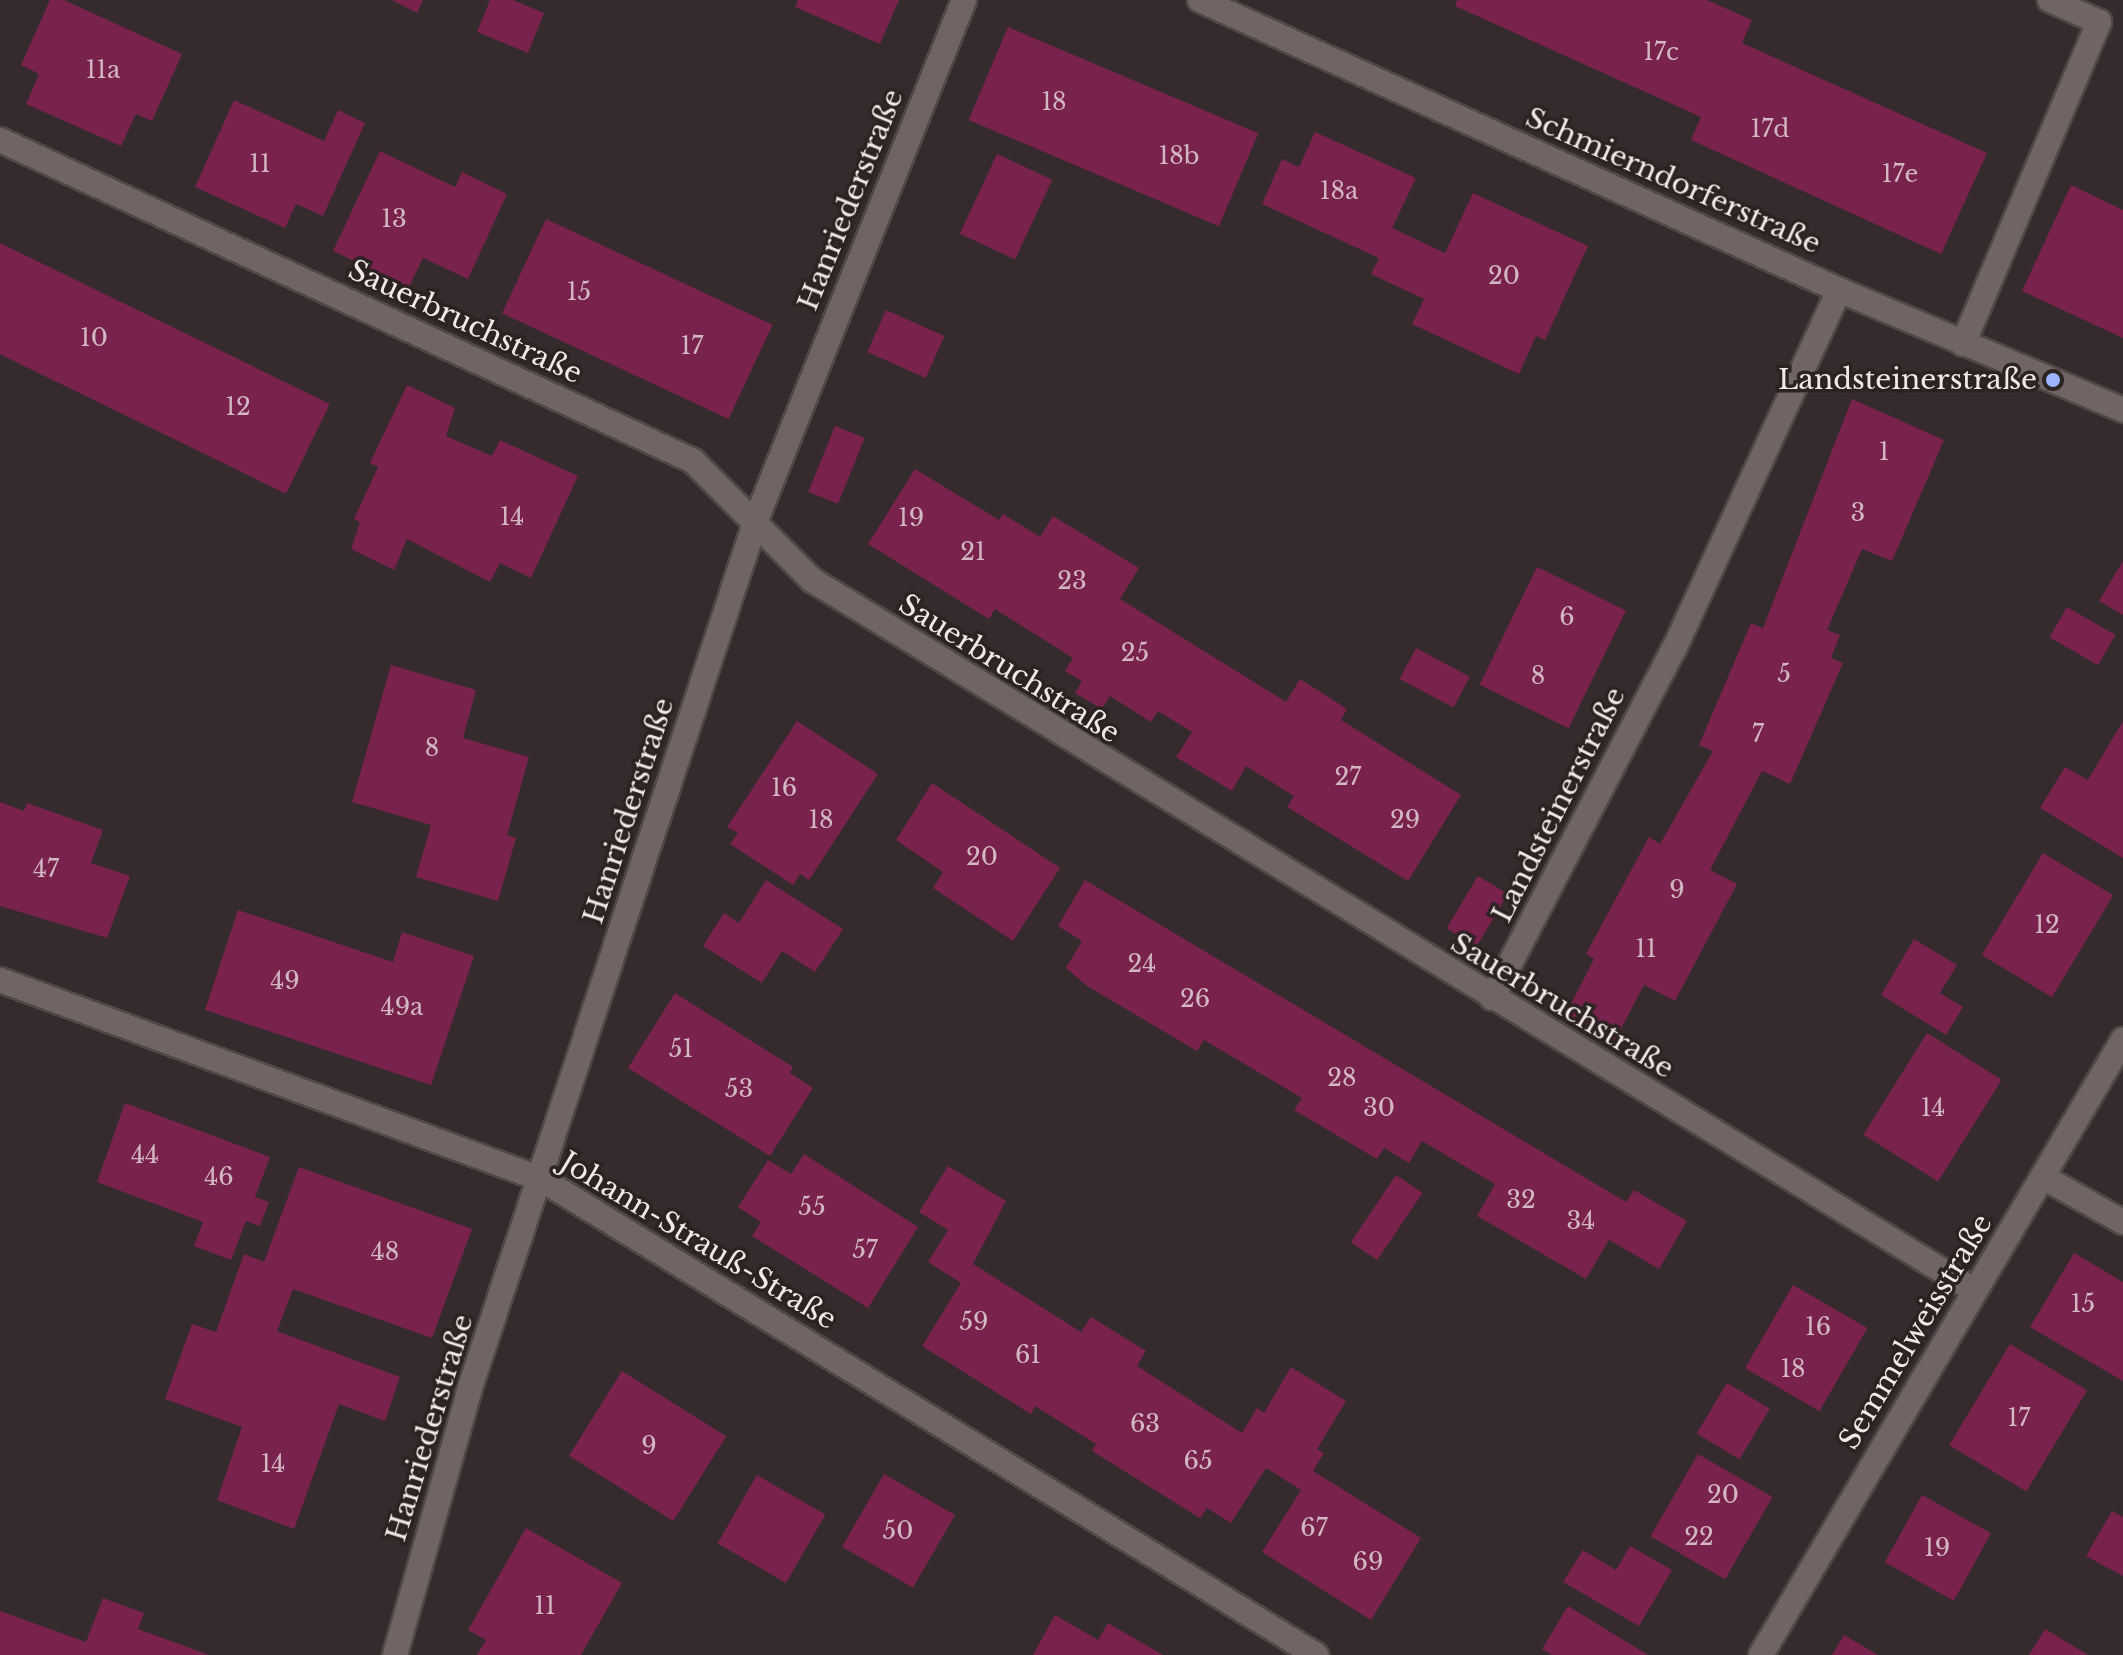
<!DOCTYPE html>
<html>
<head>
<meta charset="utf-8">
<style>
	body { margin:0 }
	#map { position:relative; width:2123px; height:1655px; overflow:hidden; background:#362b2c; font-family:"Libre Baskerville",serif }
	div>[style] { position:absolute }
	.building>* { inset:0; background:#78224d; transform-origin:0 0 }
	.roads { filter:drop-shadow(2px 0 #514747) drop-shadow(-2px 0 #514747) drop-shadow(0 2px #514747) drop-shadow(0 -2px #514747) }
	.minor>* { height:24px; margin:-12px; padding:0 12px; transform-origin:12px; border-radius:12px; background:#706464 }
	.dots>* { width:22px; height:22px; translate:-50% -50%; box-sizing:border-box; border:4px solid #2c2222; border-radius:50% }
	span { translate:-50% -50%; white-space:nowrap; text-align:center; line-height:1.15; -webkit-text-stroke:7px #2c2222; paint-order:stroke }
	.number-label { font-size:24px; color:#d3b7c2 }
	.number-label span { -webkit-text-stroke-width:0 }
	.street-label { font-size:28px; color:#f1e9e9 }
	.poi-label { font-size:28px; color:#f1e9e9 }
	.right { translate:-100% -50%; text-align:right }
</style>
</head>
<body>
<div id="map">
	<div class="building">
		<i style="clip-path:polygon(50px 0,64px 0,182px 54px,152px 121px,136px 114px,121px 146px,26px 104px,39px 74px,21px 65px)"></i>
		<i style="clip-path:polygon(392px 0,423px 0,417px 13px)"></i>
		<i style="clip-path:polygon(490px 0,513px 0,544px 13px,528px 53px,477px 32px)"></i>
		<i style="clip-path:polygon(798px 0,899px 0,880px 44px,795px 7px)"></i>
		<i style="clip-path:polygon(1457px 0,1707px 0,1752px 20px,1742px 43px,1987px 153px,1941px 254px,1691px 140px,1701px 117px,1455px 6px)"></i>
		<i style="left:1008px;top:27px;width:272px;height:101px;rotate:23deg"></i>
		<i style="clip-path:polygon(234px 100px,324px 141px,338px 110px,365px 123px,323px 216px,296px 204px,285px 228px,195px 187px)"></i>
		<i style="clip-path:polygon(1315px 132px,1416px 178px,1392px 228px,1445px 253px,1473px 193px,1588px 246px,1545px 340px,1536px 336px,1519px 374px,1412px 324px,1424px 299px,1371px 274px,1379px 258px,1262px 204px,1282px 159px,1299px 167px)"></i>
		<i style="clip-path:polygon(380px 151px,455px 187px,462px 172px,507px 194px,468px 279px,423px 258px,409px 287px,333px 251px)"></i>
		<i style="left:997px;top:154px;width:61px;height:88px;rotate:25deg"></i>
		<i style="clip-path:polygon(2071px 185px,2123px 210px,2123px 338px,2022px 291px)"></i>
		<i style="left:546px;top:219px;width:250px;height:104px;rotate:25deg"></i>
		<i style="left:0;top:243px;width:367px;height:100px;rotate:26deg"></i>
		<i style="left:886px;top:310px;width:64px;height:46px;rotate:24deg"></i>
		<i style="clip-path:polygon(407px 385px,455px 408px,446px 436px,492px 456px,500px 440px,578px 476px,531px 578px,500px 563px,490px 582px,407px 539px,394px 570px,351px 549px,360px 522px,354px 519px,378px 467px,370px 463px)"></i>
		<i style="clip-path:polygon(1852px 399px,1944px 440px,1892px 561px,1862px 549px,1827px 630px,1840px 635px,1831px 658px,1843px 663px,1790px 784px,1762px 771px,1710px 870px,1737px 884px,1675px 1001px,1644px 985px,1615px 1040px,1566px 1014px,1594px 959px,1586px 954px,1649px 837px,1660px 844px,1713px 751px,1699px 745px,1751px 623px,1763px 628px)"></i>
		<i style="left:835px;top:426px;width:32px;height:71px;rotate:22deg"></i>
		<i style="clip-path:polygon(915px 469px,999px 520px,1003px 514px,1040px 537px,1053px 516px,1139px 568px,1120px 599px,1286px 702px,1300px 679px,1347px 709px,1341px 720px,1461px 795px,1408px 881px,1287px 807px,1294px 796px,1246px 766px,1232px 791px,1176px 757px,1192px 732px,1158px 711px,1151px 722px,1110px 696px,1102px 709px,1075px 693px,1082px 681px,1065px 671px,1073px 658px,995px 609px,989px 619px,868px 544px)"></i>
		<i style="clip-path:polygon(2123px 561px,2123px 615px,2099px 601px)"></i>
		<i style="left:1537px;top:567px;width:99px;height:131px;rotate:26deg"></i>
		<i style="left:2067px;top:607px;width:56px;height:35px;rotate:30deg"></i>
		<i style="left:1416px;top:648px;width:61px;height:35px;rotate:28deg"></i>
		<i style="clip-path:polygon(391px 665px,476px 690px,463px 738px,529px 757px,507px 835px,516px 838px,498px 901px,416px 877px,431px 825px,352px 802px)"></i>
		<i style="clip-path:polygon(797px 721px,878px 774px,809px 880px,800px 874px,793px 885px,730px 844px,738px 833px,727px 827px)"></i>
		<i style="clip-path:polygon(2123px 721px,2123px 858px,2040px 808px,2065px 767px,2088px 780px)"></i>
		<i style="clip-path:polygon(932px 783px,1060px 868px,1013px 941px,933px 888px,943px 872px,896px 840px)"></i>
		<i style="clip-path:polygon(0 802px,24px 811px,27px 803px,103px 830px,91px 863px,130px 876px,107px 938px,0 906px)"></i>
		<i style="left:2043px;top:853px;width:82px;height:119px;rotate:31deg"></i>
		<i style="left:1478px;top:876px;width:35px;height:61px;rotate:31deg"></i>
		<i style="clip-path:polygon(766px 880px,843px 929px,815px 972px,782px 951px,762px 983px,703px 946px,724px 913px,739px 923px)"></i>
		<i style="clip-path:polygon(1085px 880px,1626px 1202px,1634px 1190px,1687px 1221px,1659px 1269px,1609px 1240px,1586px 1279px,1477px 1216px,1495px 1184px,1422px 1141px,1409px 1163px,1384px 1148px,1377px 1159px,1294px 1110px,1302px 1098px,1204px 1040px,1197px 1051px,1087px 986px,1066px 968px,1082px 941px,1058px 926px)"></i>
		<i style="clip-path:polygon(238px 910px,393px 962px,402px 932px,474px 956px,431px 1085px,205px 1010px)"></i>
		<i style="clip-path:polygon(1914px 939px,1957px 965px,1940px 993px,1963px 1007px,1946px 1035px,1881px 995px)"></i>
		<i style="clip-path:polygon(675px 993px,793px 1067px,790px 1073px,813px 1088px,770px 1156px,628px 1068px)"></i>
		<i style="left:1927px;top:1033px;width:88px;height:120px;rotate:32deg"></i>
		<i style="clip-path:polygon(125px 1103px,270px 1157px,255px 1197px,269px 1202px,260px 1226px,246px 1221px,231px 1260px,194px 1246px,203px 1222px,97px 1182px)"></i>
		<i style="clip-path:polygon(804px 1154px,918px 1227px,868px 1308px,752px 1236px,761px 1222px,738px 1207px,768px 1160px,791px 1174px)"></i>
		<i style="clip-path:polygon(948px 1166px,1006px 1201px,973px 1264px,1081px 1332px,1091px 1317px,1146px 1351px,1137px 1366px,1242px 1433px,1257px 1408px,1264px 1413px,1291px 1367px,1346px 1401px,1317px 1449px,1324px 1453px,1313px 1471px,1421px 1538px,1371px 1620px,1262px 1552px,1301px 1490px,1266px 1468px,1231px 1523px,1207px 1508px,1200px 1518px,1092px 1451px,1096px 1444px,1035px 1406px,1031px 1414px,922px 1346px,961px 1283px,928px 1262px,948px 1230px,919px 1212px)"></i>
		<i style="clip-path:polygon(299px 1167px,472px 1229px,432px 1338px,293px 1289px,277px 1331px,400px 1377px,385px 1421px,339px 1404px,294px 1529px,217px 1500px,242px 1427px,165px 1399px,192px 1324px,216px 1332px,244px 1254px,264px 1262px)"></i>
		<i style="left:1396px;top:1175px;width:32px;height:81px;rotate:34deg"></i>
		<i style="clip-path:polygon(2074px 1253px,2123px 1282px,2123px 1381px,2030px 1327px)"></i>
		<i style="left:1793px;top:1285px;width:86px;height:96px;rotate:30deg"></i>
		<i style="left:2010px;top:1344px;width:90px;height:118px;rotate:31deg"></i>
		<i style="left:622px;top:1371px;width:123px;height:100px;rotate:32deg"></i>
		<i style="left:1727px;top:1383px;width:50px;height:59px;rotate:31deg"></i>
		<i style="left:1698px;top:1454px;width:86px;height:95px;rotate:30deg"></i>
		<i style="left:884px;top:1474px;width:82px;height:84px;rotate:30deg"></i>
		<i style="left:757px;top:1475px;width:79px;height:79px;rotate:30deg"></i>
		<i style="left:1922px;top:1495px;width:79px;height:77px;rotate:29deg"></i>
		<i style="clip-path:polygon(2112px 1511px,2123px 1517px,2123px 1576px,2086px 1556px)"></i>
		<i style="clip-path:polygon(526px 1528px,622px 1583px,581px 1655px,477px 1655px,486px 1640px,468px 1630px)"></i>
		<i style="clip-path:polygon(1630px 1546px,1672px 1570px,1639px 1626px,1563px 1582px,1583px 1550px,1616px 1570px)"></i>
		<i style="clip-path:polygon(103px 1598px,144px 1613px,138px 1629px,209px 1655px,0 1655px,0 1611px,86px 1642px)"></i>
		<i style="clip-path:polygon(1568px 1606px,1648px 1655px,1552px 1655px,1542px 1649px)"></i>
		<i style="clip-path:polygon(1055px 1615px,1098px 1640px,1108px 1623px,1163px 1655px,1033px 1655px)"></i>
		<i style="clip-path:polygon(2045px 1629px,2088px 1655px,2029px 1655px)"></i>
		<i style="clip-path:polygon(1844px 1635px,1878px 1655px,1832px 1655px)"></i>
	</div>
	<div class="roads">
		<div class="minor">
			<i style="left:1200px;top:0;width:702px;rotate:24.41deg"></i>
			<i style="left:1839px;top:290px;width:308px;rotate:22.9deg"></i>
			<i style="left:0;top:140px;width:764px;rotate:24.85deg"></i>
			<i style="left:693px;top:461px;width:168px;rotate:45deg"></i>
			<i style="left:812px;top:580px;width:1362px;rotate:31.43deg"></i>
			<i style="left:1963px;top:344px;width:350px;rotate:-67.1deg"></i>
			<i style="left:2099px;top:22px;width:54px;rotate:-155.8deg"></i>
			<i style="left:0;top:980px;width:576px;rotate:20.2deg"></i>
			<i style="left:541px;top:1179px;width:910px;rotate:31.56deg"></i>
			<i style="left:1492px;top:998px;width:394px;rotate:-62.5deg"></i>
			<i style="left:1674px;top:649px;width:395px;rotate:-65.3deg"></i>
			<i style="left:2043px;top:1177px;width:92px;rotate:29.4deg"></i>
			<i style="left:395px;top:1655px;width:274px;rotate:-74.3deg"></i>
			<i style="left:469px;top:1391px;width:917px;rotate:-71.76deg"></i>
			<i style="left:756px;top:520px;width:560px;rotate:-68.2deg"></i>
			<i style="left:1761px;top:1655px;width:714px;rotate:-59.52deg"></i>
		</div>
	</div>
	<div class="dots">
		<i style="left:2053px;top:380px;background:#9cb4fd"></i>
	</div>
	<div class="number-label">
		<span style="left:1661px;top:52px">17c</span>
		<span style="left:103px;top:70px">11a</span>
		<span style="left:1054px;top:102px">18</span>
		<span style="left:1770px;top:129px">17d</span>
		<span style="left:1179px;top:156px">18b</span>
		<span style="left:260px;top:164px">11</span>
		<span style="left:1900px;top:174px">17e</span>
		<span style="left:1339px;top:191px">18a</span>
		<span style="left:394px;top:219px">13</span>
		<span style="left:1504px;top:276px">20</span>
		<span style="left:579px;top:292px">15</span>
		<span style="left:94px;top:338px">10</span>
		<span style="left:692px;top:346px">17</span>
		<span style="left:238px;top:407px">12</span>
		<span style="left:1884px;top:452px">1</span>
		<span style="left:1858px;top:513px">3</span>
		<span style="left:512px;top:517px">14</span>
		<span style="left:911px;top:518px">19</span>
		<span style="left:973px;top:552px">21</span>
		<span style="left:1072px;top:581px">23</span>
		<span style="left:1567px;top:617px">6</span>
		<span style="left:1135px;top:653px">25</span>
		<span style="left:1784px;top:674px">5</span>
		<span style="left:1538px;top:676px">8</span>
		<span style="left:1758px;top:734px">7</span>
		<span style="left:432px;top:748px">8</span>
		<span style="left:1348px;top:777px">27</span>
		<span style="left:784px;top:788px">16</span>
		<span style="left:821px;top:820px">18</span>
		<span style="left:1405px;top:820px">29</span>
		<span style="left:982px;top:857px">20</span>
		<span style="left:46px;top:869px">47</span>
		<span style="left:1677px;top:890px">9</span>
		<span style="left:2047px;top:925px">12</span>
		<span style="left:1646px;top:949px">11</span>
		<span style="left:1142px;top:964px">24</span>
		<span style="left:285px;top:981px">49</span>
		<span style="left:1195px;top:999px">26</span>
		<span style="left:402px;top:1007px">49a</span>
		<span style="left:681px;top:1049px">51</span>
		<span style="left:1342px;top:1078px">28</span>
		<span style="left:739px;top:1089px">53</span>
		<span style="left:1379px;top:1108px">30</span>
		<span style="left:1933px;top:1108px">14</span>
		<span style="left:145px;top:1155px">44</span>
		<span style="left:219px;top:1177px">46</span>
		<span style="left:1521px;top:1200px">32</span>
		<span style="left:812px;top:1207px">55</span>
		<span style="left:1581px;top:1221px">34</span>
		<span style="left:865px;top:1250px">57</span>
		<span style="left:385px;top:1252px">48</span>
		<span style="left:2083px;top:1304px">15</span>
		<span style="left:974px;top:1322px">59</span>
		<span style="left:1818px;top:1327px">16</span>
		<span style="left:1028px;top:1355px">61</span>
		<span style="left:1793px;top:1369px">18</span>
		<span style="left:2019px;top:1418px">17</span>
		<span style="left:1145px;top:1424px">63</span>
		<span style="left:649px;top:1446px">9</span>
		<span style="left:1198px;top:1461px">65</span>
		<span style="left:273px;top:1464px">14</span>
		<span style="left:1723px;top:1495px">20</span>
		<span style="left:1314px;top:1528px">67</span>
		<span style="left:898px;top:1531px">50</span>
		<span style="left:1699px;top:1537px">22</span>
		<span style="left:1937px;top:1548px">19</span>
		<span style="left:1368px;top:1562px">69</span>
		<span style="left:545px;top:1606px">11</span>
	</div>
	<div class="street-label">
		<span style="left:1673px;top:181px;rotate:24deg">Schmierndorferstraße</span>
		<span style="left:851px;top:200px;rotate:-68deg">Hanriederstraße</span>
		<span style="left:465px;top:322px;rotate:25deg">Sauerbruchstraße</span>
		<span style="left:1009px;top:669px;rotate:32deg">Sauerbruchstraße</span>
		<span style="left:1559px;top:805px;rotate:-63deg">Landsteinerstraße</span>
		<span style="left:629px;top:811px;rotate:-72deg">Hanriederstraße</span>
		<span style="left:1562px;top:1006px;rotate:31deg">Sauerbruchstraße</span>
		<span style="left:698px;top:1241px;rotate:31deg">Johann-Strauß-Straße</span>
		<span style="left:1916px;top:1332px;rotate:-59deg">Semmelweisstraße</span>
		<span style="left:430px;top:1428px;rotate:-73deg">Hanriederstraße</span>
	</div>
	<div class="poi-label">
		<span class="right" style="left:2037px;top:380px">Landsteinerstraße</span>
	</div>
</div>
</body>
</html>
